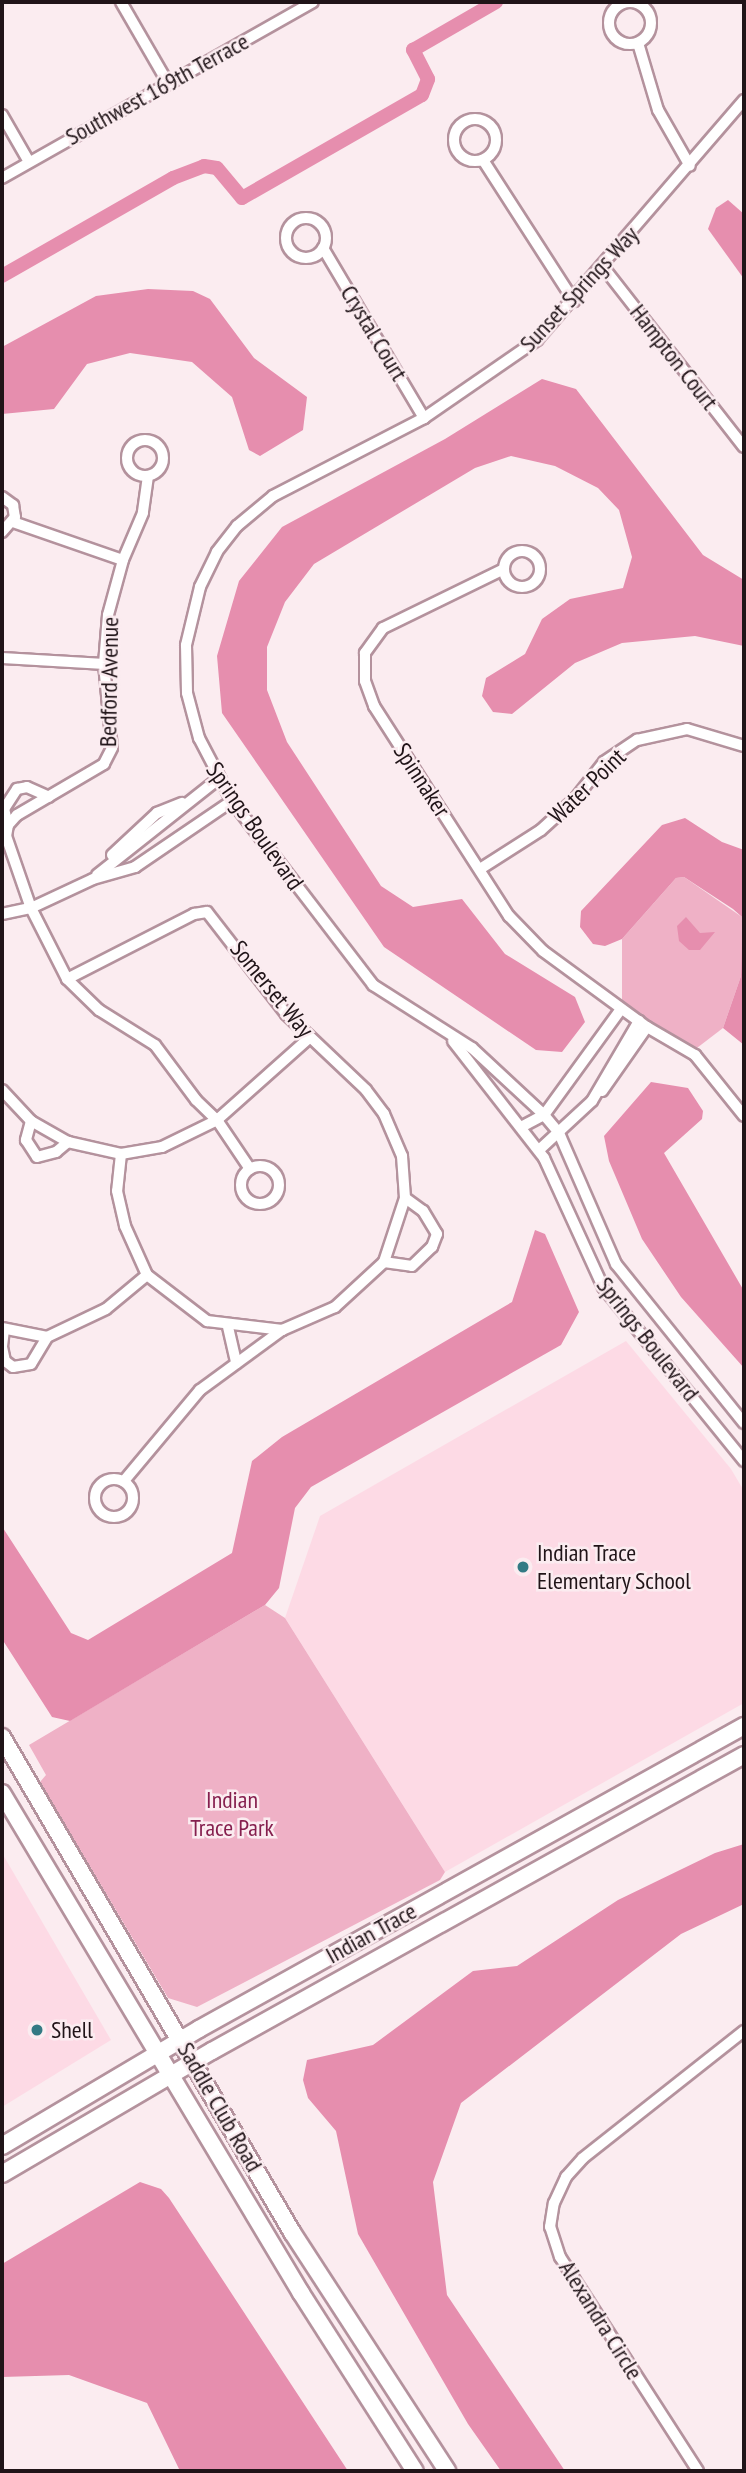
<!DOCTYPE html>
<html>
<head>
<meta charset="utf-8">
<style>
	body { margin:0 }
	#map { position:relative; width:746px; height:2473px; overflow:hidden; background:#fbecf0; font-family:"PT Sans Narrow",sans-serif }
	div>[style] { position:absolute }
	.built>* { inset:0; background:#fddae5 }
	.green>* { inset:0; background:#efb1c6 }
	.water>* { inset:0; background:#e68eae }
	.canal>* { height:14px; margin:-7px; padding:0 7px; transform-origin:7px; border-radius:7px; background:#e68eae }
	.roads { filter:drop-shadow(2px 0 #b4929d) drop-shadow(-2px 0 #b4929d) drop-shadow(0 2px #b4929d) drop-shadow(0 -2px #b4929d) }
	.street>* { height:10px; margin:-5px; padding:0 5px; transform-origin:5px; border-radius:5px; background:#fff }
	.street>.ring { margin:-5px; padding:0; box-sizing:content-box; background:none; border:10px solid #fff; border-radius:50% }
	.secondary>* { height:16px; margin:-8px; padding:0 8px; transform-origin:8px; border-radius:8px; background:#fff }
	.dots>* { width:19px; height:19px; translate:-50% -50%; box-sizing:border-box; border:4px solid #fbecf0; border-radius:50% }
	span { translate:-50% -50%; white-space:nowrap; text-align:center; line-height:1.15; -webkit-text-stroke:5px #fbecf0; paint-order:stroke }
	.street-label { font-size:24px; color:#201418 }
	.poi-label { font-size:24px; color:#201418 }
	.left { translate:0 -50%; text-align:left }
	.park-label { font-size:24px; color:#851f4e }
	.frame { position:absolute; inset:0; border:4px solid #201418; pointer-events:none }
</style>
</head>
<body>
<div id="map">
	<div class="built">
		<i style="clip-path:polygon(626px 1341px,731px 1469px,744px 1491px,744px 1703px,445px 1872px,285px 1618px,320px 1516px)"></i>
		<i style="clip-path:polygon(2px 1853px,111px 2040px,2px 2107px)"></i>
	</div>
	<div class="green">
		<i style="clip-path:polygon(684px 877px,742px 917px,741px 976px,723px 1028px,693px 1051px,622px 1003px,622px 939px,676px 878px)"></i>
		<i style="clip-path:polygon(265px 1605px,285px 1618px,445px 1872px,440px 1880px,197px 2007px,168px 1998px,40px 1782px,46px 1775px,29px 1745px)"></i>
	</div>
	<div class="water">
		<i style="clip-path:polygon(728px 200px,744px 214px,744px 279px,708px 229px,716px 208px)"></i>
		<i style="clip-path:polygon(148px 289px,193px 291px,210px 299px,254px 358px,307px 397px,303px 430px,260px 456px,249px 450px,232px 397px,192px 362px,130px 353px,87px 364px,54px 409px,2px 414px,2px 347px,96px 296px)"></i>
		<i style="clip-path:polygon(542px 379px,576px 389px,703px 555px,744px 580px,744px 646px,695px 636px,622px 643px,575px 663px,512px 714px,493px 712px,482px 696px,486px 678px,525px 654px,542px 619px,570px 599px,623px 588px,632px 557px,619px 510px,598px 488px,555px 466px,511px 456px,475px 468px,314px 564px,285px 602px,267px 647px,267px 690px,287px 742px,381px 886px,413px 907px,462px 899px,505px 954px,575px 997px,585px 1022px,562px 1052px,536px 1050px,384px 947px,222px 713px,217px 656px,239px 581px,282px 527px,445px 439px)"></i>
		<i style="clip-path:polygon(685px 818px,722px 842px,744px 850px,744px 1045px,723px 1028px,741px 976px,742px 917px,733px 909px,684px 877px,676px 878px,622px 939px,605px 946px,593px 944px,580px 927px,581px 911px,662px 825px)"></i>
		<i style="clip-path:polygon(686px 917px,700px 933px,715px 932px,700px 950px,689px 950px,679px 941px,677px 926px)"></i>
		<i style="clip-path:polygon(651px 1082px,688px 1088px,703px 1111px,702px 1119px,664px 1153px,744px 1291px,744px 1368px,681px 1297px,642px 1239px,609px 1161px,604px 1136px)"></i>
		<i style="clip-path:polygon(535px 1230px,545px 1234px,579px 1312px,561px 1345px,311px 1487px,295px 1508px,279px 1588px,265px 1605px,70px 1721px,52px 1717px,2px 1639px,2px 1515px,3px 1528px,71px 1633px,88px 1640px,232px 1553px,252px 1461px,282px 1437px,512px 1302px)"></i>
		<i style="clip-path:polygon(744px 1844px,744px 1904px,681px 1934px,461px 2103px,433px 2182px,447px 2295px,565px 2471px,501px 2471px,468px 2424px,358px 2234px,336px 2131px,308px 2098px,303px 2080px,307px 2060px,373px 2045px,473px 1971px,517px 1966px,618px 1900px,715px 1853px)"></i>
		<i style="clip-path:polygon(140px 2182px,161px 2189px,169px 2198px,348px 2471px,180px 2471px,147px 2403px,69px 2375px,2px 2377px,2px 2264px)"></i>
	</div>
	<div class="canal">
		<i style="left:2px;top:276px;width:197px;rotate:-29.8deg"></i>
		<i style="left:173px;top:178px;width:33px;rotate:-21deg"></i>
		<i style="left:204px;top:166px;width:13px;rotate:9deg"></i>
		<i style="left:217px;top:168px;width:39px;rotate:50deg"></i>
		<i style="left:242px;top:198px;width:207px;rotate:-29.8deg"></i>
		<i style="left:422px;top:95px;width:17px;rotate:-69deg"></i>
		<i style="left:428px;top:79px;width:33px;rotate:-117deg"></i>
		<i style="left:413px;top:50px;width:96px;rotate:-30deg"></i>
	</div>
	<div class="roads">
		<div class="street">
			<i style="left:121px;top:2px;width:94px;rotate:59.9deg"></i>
			<i class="ring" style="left:609px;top:2px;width:32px;height:32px"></i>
			<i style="left:638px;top:43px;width:70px;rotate:73.4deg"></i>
			<i style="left:658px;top:110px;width:64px;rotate:60.3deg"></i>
			<i style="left:744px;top:100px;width:317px;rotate:130.8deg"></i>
			<i style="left:537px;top:340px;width:137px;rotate:145.4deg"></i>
			<i style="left:424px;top:418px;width:170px;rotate:152.7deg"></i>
			<i style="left:273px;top:496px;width:47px;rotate:140.2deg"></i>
			<i style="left:237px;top:526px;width:33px;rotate:128deg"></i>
			<i style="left:217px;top:552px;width:39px;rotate:116deg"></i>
			<i style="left:200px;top:587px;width:60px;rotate:103.6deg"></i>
			<i style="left:186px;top:645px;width:48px;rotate:88.8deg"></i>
			<i style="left:187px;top:693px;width:47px;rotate:75.1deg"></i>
			<i style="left:199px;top:738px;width:71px;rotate:62.4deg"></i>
			<i style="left:232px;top:801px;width:232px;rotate:52.5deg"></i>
			<i style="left:373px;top:985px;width:117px;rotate:32.5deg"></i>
			<i style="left:472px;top:1048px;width:98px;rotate:42.9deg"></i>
			<i style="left:544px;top:1115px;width:23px;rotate:50deg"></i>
			<i style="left:559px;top:1133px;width:143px;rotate:66.5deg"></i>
			<i style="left:616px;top:1264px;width:204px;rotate:51.2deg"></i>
			<i style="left:2px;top:115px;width:54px;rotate:60.1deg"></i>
			<i class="ring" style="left:454px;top:119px;width:32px;height:32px"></i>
			<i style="left:483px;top:160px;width:168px;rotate:57.2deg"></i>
			<i style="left:2px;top:178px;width:357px;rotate:-29.5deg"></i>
			<i class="ring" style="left:286px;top:218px;width:30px;height:30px"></i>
			<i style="left:323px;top:248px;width:198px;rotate:59.3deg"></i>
			<i style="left:604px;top:268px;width:227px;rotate:52deg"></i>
			<i class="ring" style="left:127px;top:440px;width:26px;height:26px"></i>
			<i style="left:148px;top:476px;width:37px;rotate:98deg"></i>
			<i style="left:143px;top:513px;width:51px;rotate:113.1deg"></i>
			<i style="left:123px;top:560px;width:57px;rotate:105.3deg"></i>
			<i style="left:108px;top:615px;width:49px;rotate:94.7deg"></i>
			<i style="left:104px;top:664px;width:84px;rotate:84.6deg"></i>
			<i style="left:112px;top:748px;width:18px;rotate:117deg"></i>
			<i style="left:104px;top:764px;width:101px;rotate:149.6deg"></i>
			<i style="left:17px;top:815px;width:13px;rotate:132deg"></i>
			<i style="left:8px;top:825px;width:11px;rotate:100deg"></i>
			<i style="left:6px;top:836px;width:76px;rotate:70.9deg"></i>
			<i style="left:31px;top:908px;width:80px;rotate:63.1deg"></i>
			<i style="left:67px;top:979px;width:45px;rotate:44.1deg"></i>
			<i style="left:99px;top:1010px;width:66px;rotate:32deg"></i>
			<i style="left:155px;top:1045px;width:69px;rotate:53.3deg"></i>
			<i style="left:196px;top:1100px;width:29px;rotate:44deg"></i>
			<i style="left:217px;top:1120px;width:59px;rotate:56deg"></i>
			<i style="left:2px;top:497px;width:14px;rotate:36deg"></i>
			<i style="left:13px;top:505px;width:12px;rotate:81deg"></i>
			<i style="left:15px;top:517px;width:20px;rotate:131deg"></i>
			<i style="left:13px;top:522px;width:116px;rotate:19.1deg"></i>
			<i class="ring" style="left:504px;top:551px;width:26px;height:26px"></i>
			<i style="left:504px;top:569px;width:135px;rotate:154deg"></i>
			<i style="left:383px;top:628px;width:31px;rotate:126deg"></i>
			<i style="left:365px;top:653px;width:28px;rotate:90deg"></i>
			<i style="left:365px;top:681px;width:27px;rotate:70deg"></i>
			<i style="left:374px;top:706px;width:250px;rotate:57.3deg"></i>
			<i style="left:509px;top:916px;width:49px;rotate:45.8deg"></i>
			<i style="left:543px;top:951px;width:129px;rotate:36.2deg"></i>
			<i style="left:647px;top:1027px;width:56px;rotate:30.3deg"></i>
			<i style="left:695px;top:1055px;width:78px;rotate:51.2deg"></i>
			<i style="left:2px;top:658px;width:102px;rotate:3.4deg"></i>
			<i style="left:8px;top:825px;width:16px;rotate:-104deg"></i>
			<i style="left:4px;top:809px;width:24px;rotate:-57deg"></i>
			<i style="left:17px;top:789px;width:10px;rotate:-11deg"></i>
			<i style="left:27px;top:787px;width:24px;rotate:24deg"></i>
			<i style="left:112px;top:855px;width:62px;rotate:-43deg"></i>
			<i style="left:157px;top:813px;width:27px;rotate:-22deg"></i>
			<i style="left:480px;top:869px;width:72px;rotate:-32.6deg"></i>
			<i style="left:541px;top:830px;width:46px;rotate:-42.4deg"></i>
			<i style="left:575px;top:799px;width:47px;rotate:-51.9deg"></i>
			<i style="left:604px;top:762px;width:40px;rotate:-34deg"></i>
			<i style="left:637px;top:740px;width:51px;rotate:-12.4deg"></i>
			<i style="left:687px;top:729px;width:59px;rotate:16.6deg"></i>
			<i style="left:97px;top:875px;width:153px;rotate:-38.4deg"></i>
			<i style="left:2px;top:914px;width:30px;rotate:-12deg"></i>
			<i style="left:31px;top:908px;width:68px;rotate:-25.1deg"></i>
			<i style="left:93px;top:879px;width:44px;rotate:-15.9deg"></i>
			<i style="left:135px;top:867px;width:117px;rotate:-34.2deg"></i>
			<i style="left:67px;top:979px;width:143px;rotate:-27.1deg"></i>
			<i style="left:194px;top:914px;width:13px;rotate:-9deg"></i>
			<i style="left:207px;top:912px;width:129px;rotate:52.2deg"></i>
			<i style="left:286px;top:1014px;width:110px;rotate:43.5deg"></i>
			<i style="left:366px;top:1090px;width:30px;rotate:53deg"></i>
			<i style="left:384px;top:1114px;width:46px;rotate:66.8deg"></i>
			<i style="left:402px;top:1156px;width:42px;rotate:85.9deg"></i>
			<i style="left:405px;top:1198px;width:67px;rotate:108.2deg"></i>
			<i style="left:384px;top:1262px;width:67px;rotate:137.4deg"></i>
			<i style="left:335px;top:1307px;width:58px;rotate:156.5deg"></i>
			<i style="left:282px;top:1330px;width:102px;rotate:143.8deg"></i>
			<i style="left:200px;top:1390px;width:119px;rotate:129.9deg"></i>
			<i style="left:453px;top:1041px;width:148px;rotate:52.1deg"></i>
			<i style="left:544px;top:1158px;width:142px;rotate:65.4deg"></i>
			<i style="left:603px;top:1287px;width:224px;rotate:51deg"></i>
			<i style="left:2px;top:1090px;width:42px;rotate:46.9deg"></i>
			<i style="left:31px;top:1121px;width:43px;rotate:29.6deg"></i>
			<i style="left:68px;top:1142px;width:54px;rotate:12.8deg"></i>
			<i style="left:121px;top:1154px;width:42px;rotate:-9.7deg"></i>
			<i style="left:162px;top:1147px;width:61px;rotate:-26.1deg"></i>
			<i style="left:217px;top:1120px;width:123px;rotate:-41.7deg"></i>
			<i style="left:602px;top:1091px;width:78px;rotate:-54.9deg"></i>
			<i style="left:31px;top:1121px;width:20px;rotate:105deg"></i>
			<i style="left:26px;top:1140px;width:20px;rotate:57deg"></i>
			<i style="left:37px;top:1157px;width:20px;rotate:-15deg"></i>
			<i style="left:56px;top:1152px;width:16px;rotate:-40deg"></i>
			<i style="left:523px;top:1126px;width:24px;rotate:-28deg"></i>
			<i style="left:544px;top:1115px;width:131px;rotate:-54deg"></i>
			<i style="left:539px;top:1150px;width:72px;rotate:-42.8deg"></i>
			<i style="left:592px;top:1101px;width:93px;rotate:-59.6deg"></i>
			<i style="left:121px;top:1154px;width:37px;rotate:96deg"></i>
			<i style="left:117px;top:1191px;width:36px;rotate:77deg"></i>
			<i style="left:125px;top:1226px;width:54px;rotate:65.8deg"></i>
			<i style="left:147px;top:1275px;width:76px;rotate:37.5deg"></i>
			<i style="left:207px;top:1321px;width:76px;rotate:6.8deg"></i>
			<i class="ring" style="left:241px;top:1166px;width:28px;height:28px"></i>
			<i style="left:384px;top:1262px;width:28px;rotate:8deg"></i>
			<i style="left:412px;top:1266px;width:28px;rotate:-44deg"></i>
			<i style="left:432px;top:1247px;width:14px;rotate:-69deg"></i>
			<i style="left:437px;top:1234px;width:27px;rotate:-121deg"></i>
			<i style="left:423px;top:1211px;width:22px;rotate:-144deg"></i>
			<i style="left:228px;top:1327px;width:37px;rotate:77deg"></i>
			<i style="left:2px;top:1328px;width:46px;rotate:11.3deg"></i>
			<i style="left:47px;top:1337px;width:65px;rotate:-25.4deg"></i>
			<i style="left:106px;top:1309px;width:53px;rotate:-39.7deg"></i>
			<i style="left:4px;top:1330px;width:17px;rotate:97deg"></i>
			<i style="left:2px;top:1347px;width:14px;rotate:78deg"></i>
			<i style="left:5px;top:1361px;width:10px;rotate:37deg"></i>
			<i style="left:13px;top:1367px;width:18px;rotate:-9deg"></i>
			<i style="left:31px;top:1364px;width:31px;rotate:-59deg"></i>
			<i class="ring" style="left:95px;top:1479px;width:28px;height:28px"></i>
			<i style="left:698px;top:2471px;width:255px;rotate:-122.8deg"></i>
			<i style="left:560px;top:2257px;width:32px;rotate:-108deg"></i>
			<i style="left:550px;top:2227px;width:24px;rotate:-81deg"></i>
			<i style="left:554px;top:2203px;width:29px;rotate:-65deg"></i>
			<i style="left:566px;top:2177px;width:25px;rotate:-48deg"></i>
			<i style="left:583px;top:2158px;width:205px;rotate:-38.3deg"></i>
		</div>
		<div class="secondary">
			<i style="left:2px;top:1737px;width:574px;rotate:59.64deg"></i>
			<i style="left:292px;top:2232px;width:285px;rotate:57deg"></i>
			<i style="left:2px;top:1793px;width:583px;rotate:59.12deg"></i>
			<i style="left:301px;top:2293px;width:211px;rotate:57.4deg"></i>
			<i style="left:2px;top:2146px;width:229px;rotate:-30.7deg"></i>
			<i style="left:199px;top:2029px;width:624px;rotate:-29.07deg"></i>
			<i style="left:2px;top:2174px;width:243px;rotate:-30.4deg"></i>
			<i style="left:212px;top:2051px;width:609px;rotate:-29.09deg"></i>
		</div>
	</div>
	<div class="dots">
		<i style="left:523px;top:1567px;background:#337a84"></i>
		<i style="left:37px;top:2030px;background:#337a84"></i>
	</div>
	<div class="street-label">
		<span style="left:157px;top:89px;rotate:-29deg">Southwest 169th Terrace</span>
		<span style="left:579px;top:289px;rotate:-47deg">Sunset Springs Way</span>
		<span style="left:374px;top:333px;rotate:59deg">Crystal Court</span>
		<span style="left:674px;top:357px;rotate:52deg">Hampton Court</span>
		<span style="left:109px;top:682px;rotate:-89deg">Bedford Avenue</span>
		<span style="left:422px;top:780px;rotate:57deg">Spinnaker</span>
		<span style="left:587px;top:786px;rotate:-44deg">Water Point</span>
		<span style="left:255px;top:826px;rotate:55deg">Springs Boulevard</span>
		<span style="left:272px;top:989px;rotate:51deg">Somerset Way</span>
		<span style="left:648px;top:1339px;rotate:52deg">Springs Boulevard</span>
		<span style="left:371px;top:1933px;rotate:-29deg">Indian Trace</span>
		<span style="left:220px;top:2107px;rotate:60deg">Saddle Club Road</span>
		<span style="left:601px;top:2320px;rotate:58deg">Alexandra Circle</span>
	</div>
	<div class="poi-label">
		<span class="left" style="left:537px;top:1567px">Indian Trace<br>Elementary School</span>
		<span class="left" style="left:51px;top:2030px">Shell</span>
	</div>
	<div class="park-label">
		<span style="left:232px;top:1814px">Indian<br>Trace Park</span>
	</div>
	<div class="frame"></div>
</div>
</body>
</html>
